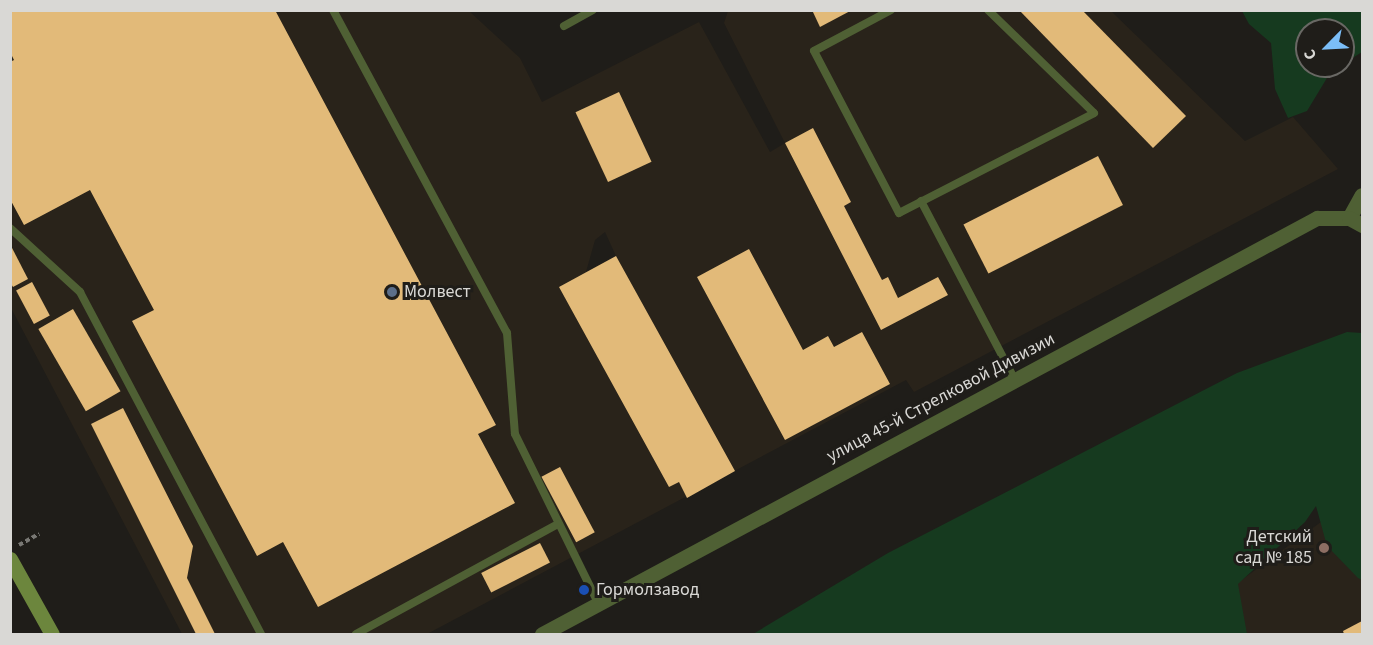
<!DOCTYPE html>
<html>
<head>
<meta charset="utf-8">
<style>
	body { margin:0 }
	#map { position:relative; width:1373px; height:645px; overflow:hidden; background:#1f1d19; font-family:"Source Sans 3",sans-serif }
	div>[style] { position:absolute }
	.built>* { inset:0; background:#29231a }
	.green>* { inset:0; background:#163a1f }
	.building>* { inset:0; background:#e2ba79; transform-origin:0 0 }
	.path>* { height:4px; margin-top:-2px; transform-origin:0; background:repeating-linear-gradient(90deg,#797874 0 4.5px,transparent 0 7.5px) }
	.service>* { height:8px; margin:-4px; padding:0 4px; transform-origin:4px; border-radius:4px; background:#4f6034 }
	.minor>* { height:15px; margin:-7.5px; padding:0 7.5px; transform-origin:7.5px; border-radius:7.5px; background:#4f6034 }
	.tertiary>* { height:15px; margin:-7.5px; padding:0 7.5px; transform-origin:7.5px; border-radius:7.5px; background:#4f6034 }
	.secondary>* { height:15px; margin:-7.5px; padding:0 7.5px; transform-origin:7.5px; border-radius:7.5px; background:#6c863d }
	.dots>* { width:16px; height:16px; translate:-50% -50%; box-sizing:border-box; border:3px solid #1f1d19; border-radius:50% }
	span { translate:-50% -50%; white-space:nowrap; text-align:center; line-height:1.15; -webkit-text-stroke:6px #1f1d19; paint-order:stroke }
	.poi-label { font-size:18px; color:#d9d8d5 }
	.left { translate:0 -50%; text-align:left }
	.right { translate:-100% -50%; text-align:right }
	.street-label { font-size:18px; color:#d9d8d5 }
	.frame { position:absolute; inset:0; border:12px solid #d9d8d5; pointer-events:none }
	.north { position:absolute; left:1295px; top:18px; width:60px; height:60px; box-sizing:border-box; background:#1f1d19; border:2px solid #696864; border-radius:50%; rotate:246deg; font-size:16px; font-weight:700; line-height:24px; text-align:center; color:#d9d8d5 }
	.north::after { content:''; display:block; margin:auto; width:21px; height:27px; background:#7bbef8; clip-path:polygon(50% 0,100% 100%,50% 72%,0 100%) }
</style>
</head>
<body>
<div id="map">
	<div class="built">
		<i style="clip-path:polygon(evenodd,10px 11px,469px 11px,520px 58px,542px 102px,699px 22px,770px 152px,785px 143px,724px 23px,728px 11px,1111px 11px,1245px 141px,1293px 117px,1338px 169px,914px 392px,906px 380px,427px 634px,182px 634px,11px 308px,10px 11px,605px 232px,616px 256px,586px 272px,595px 240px,605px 232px)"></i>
		<i style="clip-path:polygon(1362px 492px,1362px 634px,1230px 634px,1210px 603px)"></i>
	</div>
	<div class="green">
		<i style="clip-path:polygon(1242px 11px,1362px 11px,1362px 52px,1343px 64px,1343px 30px,1307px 30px,1307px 66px,1340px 66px,1330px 73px,1307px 111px,1288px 118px,1275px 89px,1271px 43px,1249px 24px)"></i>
		<i style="clip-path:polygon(1347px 332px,1362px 333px,1362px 580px,1358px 578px,1327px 546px,1316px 506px,1305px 522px,1238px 584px,1247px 634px,753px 634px,888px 553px,1237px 373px)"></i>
	</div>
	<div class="building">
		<i style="clip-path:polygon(10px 10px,275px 10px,496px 425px,478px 434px,515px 503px,318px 607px,283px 542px,257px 556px,132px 321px,154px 310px,90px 190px,24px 225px,10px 199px,10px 62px,14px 60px,10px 52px)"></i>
		<i style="clip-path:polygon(812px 10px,852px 10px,820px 27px)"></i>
		<i style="clip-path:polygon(1019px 10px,1082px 10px,1186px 116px,1153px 148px)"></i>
		<i style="left:619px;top:92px;width:77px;height:48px;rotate:65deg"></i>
		<i style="clip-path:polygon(813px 128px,851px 202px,844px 206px,882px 280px,888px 277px,898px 298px,938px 277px,948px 295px,881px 330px,785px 143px)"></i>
		<i style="left:1098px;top:156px;width:55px;height:151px;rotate:63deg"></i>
		<i style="clip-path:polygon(10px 244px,28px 279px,13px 287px,10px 282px)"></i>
		<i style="clip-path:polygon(749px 249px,803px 350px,828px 336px,834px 347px,862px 332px,890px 384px,785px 440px,697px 277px)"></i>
		<i style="clip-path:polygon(616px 256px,735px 471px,687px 498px,679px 482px,669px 487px,559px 287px)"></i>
		<i style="left:32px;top:282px;width:38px;height:18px;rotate:62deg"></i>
		<i style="left:73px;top:309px;width:95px;height:40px;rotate:60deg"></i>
		<i style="clip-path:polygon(123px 408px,193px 546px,187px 578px,215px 634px,196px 634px,91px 424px)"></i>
		<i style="left:560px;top:467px;width:74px;height:21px;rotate:62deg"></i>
		<i style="left:540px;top:543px;width:22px;height:66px;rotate:63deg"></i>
		<i style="clip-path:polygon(1362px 621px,1362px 634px,1344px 634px,1343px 631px)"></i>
	</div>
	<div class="path">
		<i style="left:19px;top:545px;width:23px;rotate:-29deg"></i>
	</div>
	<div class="service">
		<i style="left:333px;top:10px;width:367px;rotate:61.7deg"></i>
		<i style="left:507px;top:333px;width:101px;rotate:85.5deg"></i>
		<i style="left:515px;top:434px;width:191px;rotate:63.8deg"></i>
		<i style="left:891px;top:10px;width:87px;rotate:152deg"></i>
		<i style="left:814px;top:51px;width:183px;rotate:62.3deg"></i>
		<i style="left:899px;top:213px;width:219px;rotate:-27.1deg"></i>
		<i style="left:1094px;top:113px;width:148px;rotate:-135.8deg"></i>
		<i style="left:564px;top:26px;width:33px;rotate:-29deg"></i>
		<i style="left:921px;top:201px;width:202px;rotate:62.3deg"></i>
		<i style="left:10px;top:228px;width:95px;rotate:42.4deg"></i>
		<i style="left:80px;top:292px;width:387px;rotate:62.1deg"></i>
		<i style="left:356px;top:634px;width:230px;rotate:-28.6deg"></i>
	</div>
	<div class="minor">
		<i style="left:1349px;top:218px;width:26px;rotate:-61deg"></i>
	</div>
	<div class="tertiary">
		<i style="left:542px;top:634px;width:880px;rotate:-28.23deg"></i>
		<i style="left:1317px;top:218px;width:32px"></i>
		<i style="left:1349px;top:218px;width:15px;rotate:28deg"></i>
	</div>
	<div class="secondary">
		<i style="left:10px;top:559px;width:86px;rotate:60.8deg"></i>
	</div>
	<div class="dots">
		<i style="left:392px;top:292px;background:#5c6f8a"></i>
		<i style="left:1324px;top:548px;background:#8d6e63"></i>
		<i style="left:584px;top:590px;background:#1a4fb4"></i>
	</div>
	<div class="poi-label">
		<span class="left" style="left:404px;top:292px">Молвест</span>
		<span class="right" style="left:1312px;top:548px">Детский<br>сад № 185</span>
		<span class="left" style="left:596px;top:590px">Гормолзавод</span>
	</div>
	<div class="street-label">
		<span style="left:941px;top:398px;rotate:-28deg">улица 45-й Стрелковой Дивизии</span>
	</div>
	<div class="frame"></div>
	<div class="north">С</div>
</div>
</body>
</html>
